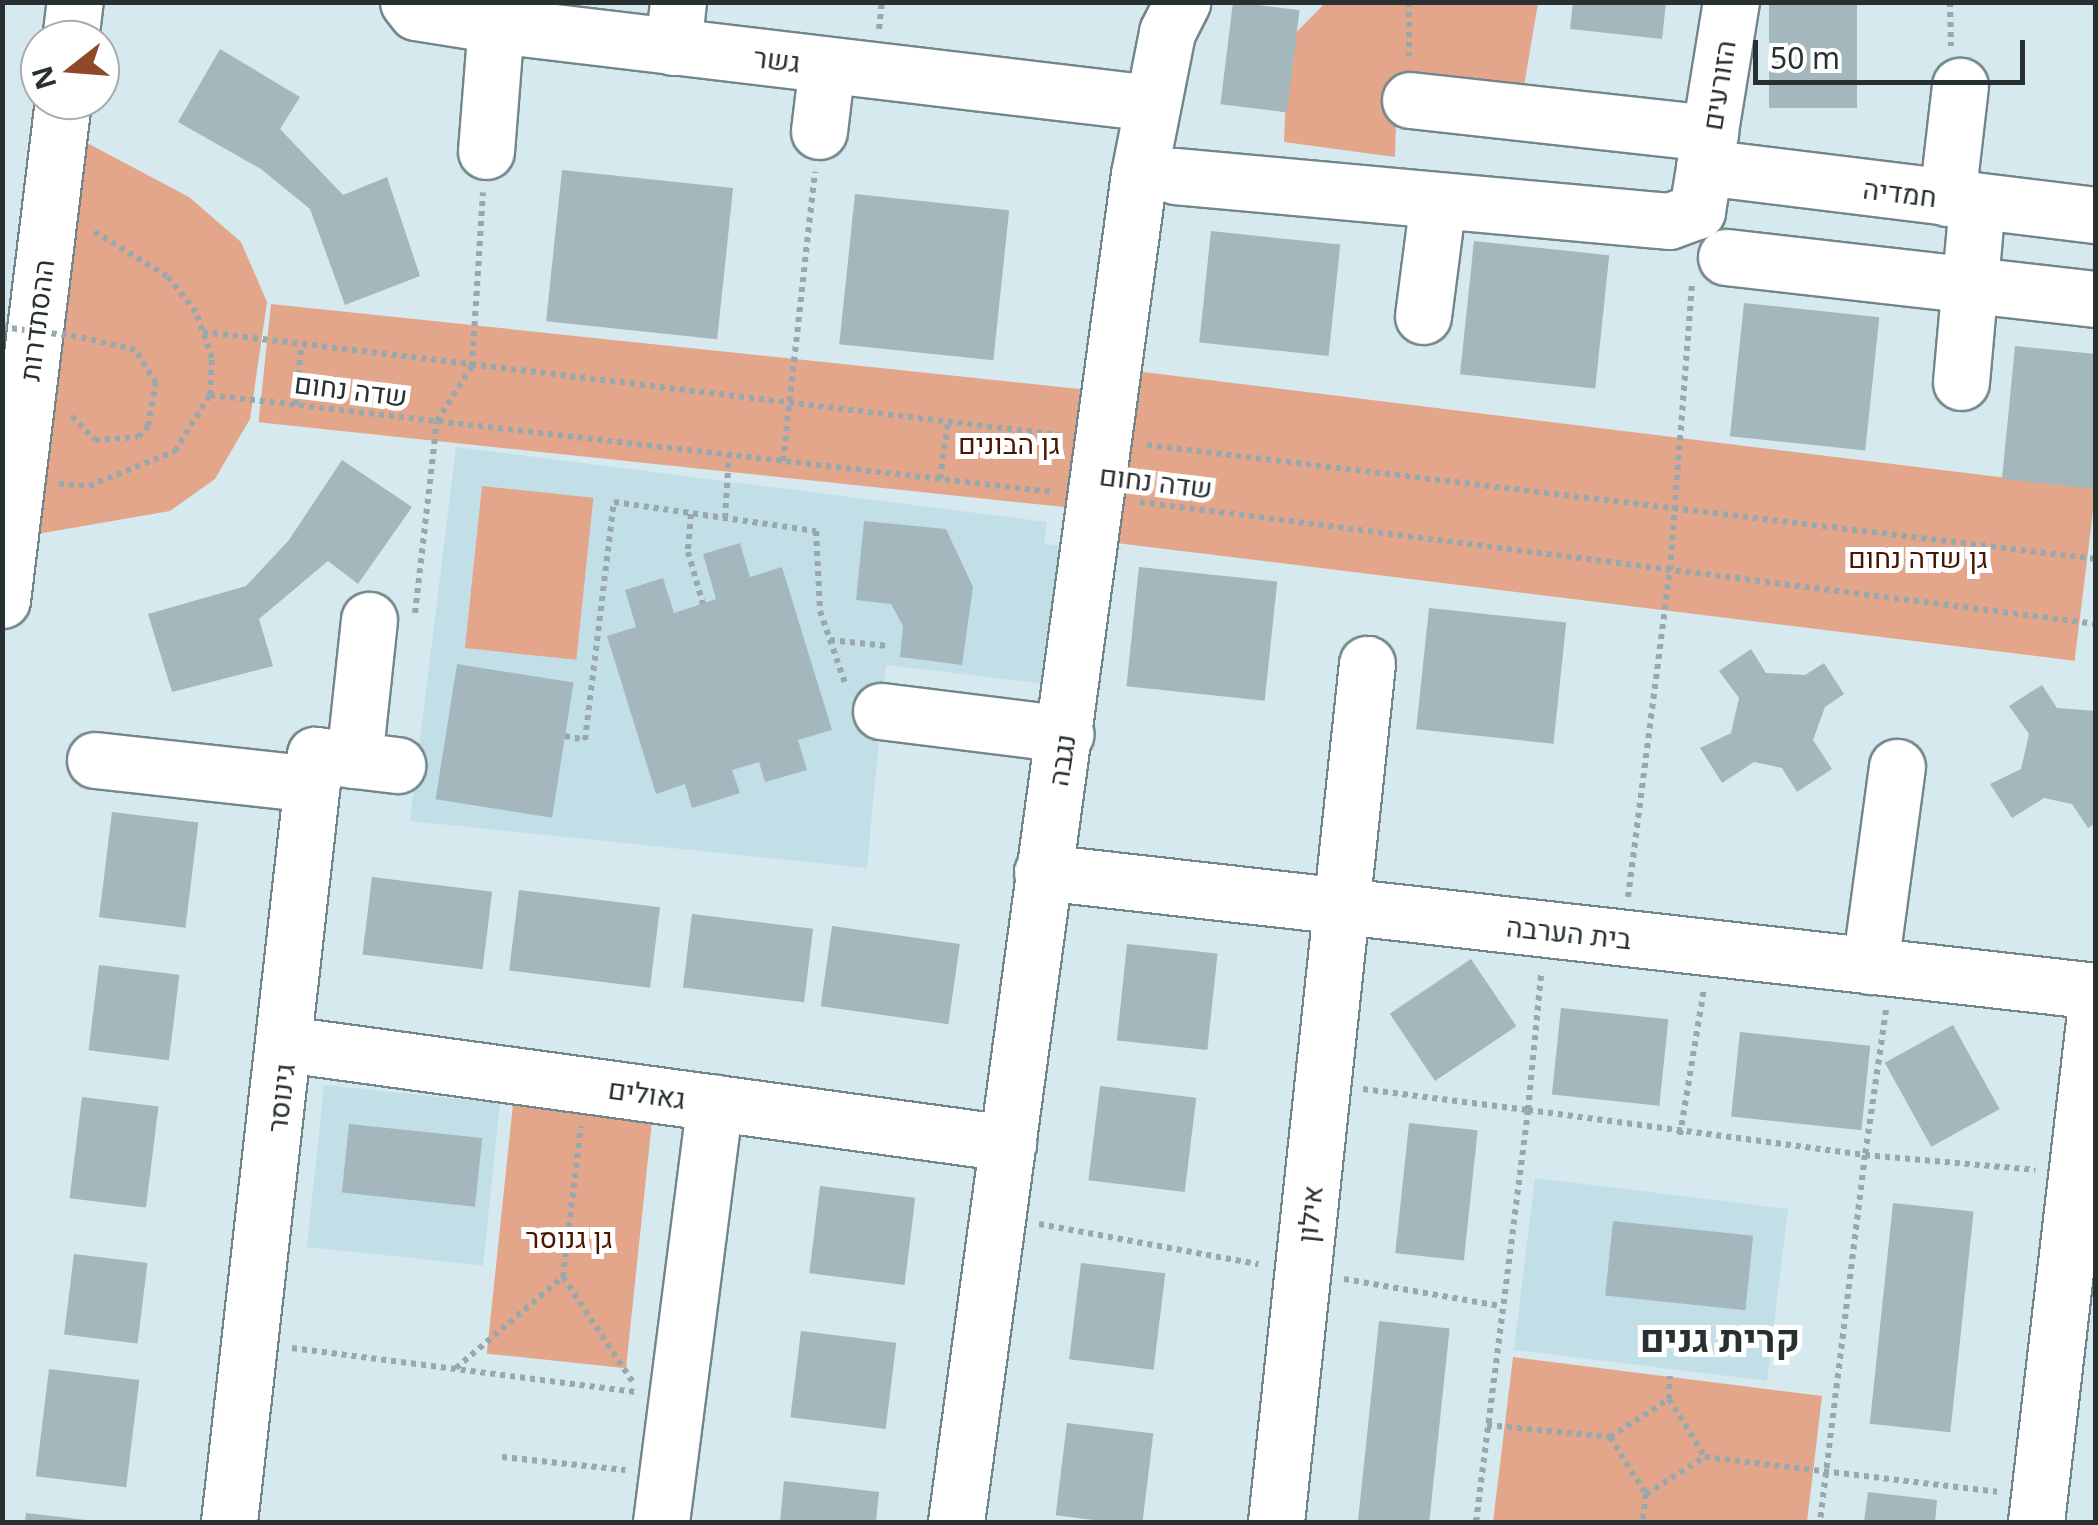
<!DOCTYPE html>
<html>
<head>
<meta charset="utf-8">
<style>
	body { margin:0 }
	#map { position:relative; width:2098px; height:1525px; overflow:hidden; background:#d5e9ef; font-family:"Noto Sans",Heebo,sans-serif }
	div>[style] { position:absolute }
	.built>* { inset:0; background:#c2dfe8; transform-origin:0 0 }
	.green>* { inset:0; background:#e4a68a; transform-origin:0 0 }
	.building>* { inset:0; background:#a4b7bd; transform-origin:0 0 }
	.path>* { height:6px; margin-top:-3px; transform-origin:0; background:repeating-linear-gradient(90deg,#98a8ac 0 5px,transparent 0 10px) }
	.roads { filter:drop-shadow(2px 0 #73868b) drop-shadow(-2px 0 #73868b) drop-shadow(0 2px #73868b) drop-shadow(0 -2px #73868b) }
	.minor>* { height:55px; margin:-27.5px; padding:0 27.5px; transform-origin:27.5px; border-radius:27.5px; background:#fff }
	.major>* { height:55px; margin:-27.5px; padding:0 27.5px; transform-origin:27.5px; border-radius:27.5px; background:#fff }
	.path-bridge>* { height:6px; margin-top:-3px; transform-origin:0; background:repeating-linear-gradient(90deg,#98a8ac 0 5px,transparent 0 10px) }
	span { translate:-50% -50%; white-space:nowrap; text-align:center; line-height:1.15; -webkit-text-stroke:10px #fff; paint-order:stroke }
	.street-label { font-size:28px; color:#283032 }
	.park-label { font-size:28px; color:#491700 }
	.district-label { font-size:38px; color:#283032; font-weight:700 }
	.frame { position:absolute; inset:0; border:5px solid #283032; pointer-events:none }
	.north { position:absolute; left:20px; top:20px; width:100px; height:100px; box-sizing:border-box; background:#fff; border:2px solid #a9acad; border-radius:50%; rotate:253deg; font-size:28px; font-weight:700; line-height:40px; text-align:center; color:#283032 }
	.north::after { content:''; display:block; margin:auto; width:35px; height:45px; background:#904926; clip-path:polygon(50% 0,100% 100%,50% 72%,0 100%) }
	.scale { position:absolute; left:1753px; top:40px; width:272px; height:45px; box-sizing:border-box; border:5px solid #283032; border-top:0; padding-left:12px; font-size:30px; line-height:35px; white-space:nowrap; color:#283032; -webkit-text-stroke:8px #fff; paint-order:stroke }
</style>
</head>
<body>
<div id="map">
	<div class="built">
		<i style="clip-path:polygon(456px 447px,1047px 522px,1044px 544px,1067px 547px,1048px 684px,886px 665px,867px 868px,410px 821px)"></i>
		<i style="left:324px;top:1085px;width:177px;height:163px;rotate:6deg"></i>
		<i style="left:1535px;top:1178px;width:255px;height:173px;rotate:7deg"></i>
	</div>
	<div class="green">
		<i style="clip-path:polygon(1325px 3px,1538px 3px,1524px 86px,1397px 84px,1395px 157px,1284px 142px,1288px 41px)"></i>
		<i style="clip-path:polygon(72px 135px,189px 197px,241px 242px,267px 302px,250px 419px,215px 479px,170px 511px,20px 537px)"></i>
		<i style="left:271px;top:304px;width:822px;height:119px;rotate:6deg"></i>
		<i style="left:1127px;top:370px;width:976px;height:173px;rotate:7deg"></i>
		<i style="left:482px;top:486px;width:112px;height:163px;rotate:6deg"></i>
		<i style="left:513px;top:1104px;width:140px;height:251px;rotate:6deg"></i>
		<i style="clip-path:polygon(1513px 1357px,1822px 1396px,1807px 1522px,1493px 1522px)"></i>
	</div>
	<div class="building">
		<i style="left:1233px;top:2px;width:67px;height:103px;rotate:7deg"></i>
		<i style="clip-path:polygon(1573px 2px,1666px 2px,1662px 39px,1570px 29px)"></i>
		<i style="left:1769px;top:2px;width:88px;height:106px"></i>
		<i style="clip-path:polygon(220px 49px,300px 97px,280px 129px,343px 195px,387px 177px,420px 276px,345px 305px,310px 209px,261px 169px,178px 122px)"></i>
		<i style="left:562px;top:170px;width:172px;height:152px;rotate:6deg"></i>
		<i style="left:855px;top:194px;width:155px;height:151px;rotate:6deg"></i>
		<i style="left:1211px;top:231px;width:130px;height:112px;rotate:6deg"></i>
		<i style="left:1474px;top:241px;width:136px;height:134px;rotate:6deg"></i>
		<i style="left:1744px;top:303px;width:136px;height:134px;rotate:6deg"></i>
		<i style="clip-path:polygon(2015px 346px,2096px 354px,2096px 489px,2002px 479px)"></i>
		<i style="clip-path:polygon(342px 460px,412px 507px,358px 584px,328px 561px,259px 619px,273px 666px,172px 692px,148px 614px,246px 586px,289px 540px)"></i>
		<i style="clip-path:polygon(864px 521px,946px 529px,973px 587px,962px 665px,900px 657px,903px 626px,891px 604px,856px 600px)"></i>
		<i style="clip-path:polygon(740px 543px,750px 577px,782px 567px,832px 730px,798px 740px,807px 770px,765px 782px,759px 762px,732px 770px,740px 793px,692px 808px,685px 784px,656px 794px,607px 636px,636px 627px,625px 590px,663px 578px,674px 613px,716px 599px,703px 554px)"></i>
		<i style="left:1139px;top:567px;width:139px;height:120px;rotate:6deg"></i>
		<i style="left:1429px;top:608px;width:138px;height:122px;rotate:6deg"></i>
		<i style="clip-path:polygon(1751px 649px,1766px 673px,1805px 675px,1824px 663px,1844px 694px,1825px 707px,1813px 740px,1832px 769px,1797px 792px,1782px 768px,1754px 762px,1722px 783px,1700px 748px,1731px 733px,1739px 698px,1719px 671px)"></i>
		<i style="left:457px;top:664px;width:118px;height:137px;rotate:9deg"></i>
		<i style="clip-path:polygon(2042px 685px,2057px 708px,2096px 711px,2096px 823px,2088px 828px,2072px 804px,2044px 798px,2012px 818px,1990px 784px,2021px 769px,2029px 734px,2009px 706px)"></i>
		<i style="left:112px;top:812px;width:87px;height:106px;rotate:7deg"></i>
		<i style="left:372px;top:877px;width:121px;height:78px;rotate:7deg"></i>
		<i style="left:519px;top:890px;width:142px;height:81px;rotate:7deg"></i>
		<i style="left:692px;top:914px;width:122px;height:74px;rotate:7deg"></i>
		<i style="left:832px;top:926px;width:129px;height:81px;rotate:8deg"></i>
		<i style="left:1127px;top:944px;width:91px;height:97px;rotate:6deg"></i>
		<i style="left:1471px;top:959px;width:81px;height:98px;rotate:56deg"></i>
		<i style="left:99px;top:965px;width:81px;height:86px;rotate:7deg"></i>
		<i style="left:1561px;top:1008px;width:108px;height:87px;rotate:6deg"></i>
		<i style="left:1953px;top:1025px;width:96px;height:78px;rotate:61deg"></i>
		<i style="left:1740px;top:1032px;width:131px;height:85px;rotate:6deg"></i>
		<i style="left:1100px;top:1086px;width:97px;height:95px;rotate:7deg"></i>
		<i style="left:82px;top:1097px;width:77px;height:102px;rotate:7deg"></i>
		<i style="left:1409px;top:1123px;width:69px;height:131px;rotate:6deg"></i>
		<i style="left:349px;top:1124px;width:134px;height:69px;rotate:6deg"></i>
		<i style="left:820px;top:1186px;width:96px;height:88px;rotate:7deg"></i>
		<i style="left:1893px;top:1203px;width:81px;height:222px;rotate:6deg"></i>
		<i style="left:1613px;top:1221px;width:141px;height:75px;rotate:6deg"></i>
		<i style="left:74px;top:1254px;width:74px;height:81px;rotate:7deg"></i>
		<i style="left:1081px;top:1263px;width:85px;height:97px;rotate:7deg"></i>
		<i style="left:1379px;top:1321px;width:71px;height:202px;rotate:6deg"></i>
		<i style="left:801px;top:1331px;width:96px;height:87px;rotate:7deg"></i>
		<i style="left:49px;top:1369px;width:91px;height:108px;rotate:7deg"></i>
		<i style="left:1067px;top:1423px;width:87px;height:93px;rotate:7deg"></i>
		<i style="clip-path:polygon(784px 1481px,879px 1492px,876px 1522px,780px 1522px)"></i>
		<i style="clip-path:polygon(1868px 1492px,1937px 1500px,1935px 1522px,1864px 1522px)"></i>
		<i style="clip-path:polygon(26px 1513px,87px 1520px,87px 1522px,25px 1522px)"></i>
	</div>
	<div class="path">
		<i style="left:1409px;top:2px;width:54px;rotate:90deg"></i>
		<i style="left:1950px;top:2px;width:44px;rotate:88.7deg"></i>
		<i style="left:879px;top:29px;width:27px;rotate:-84deg"></i>
		<i style="left:203px;top:332px;width:864px;rotate:6.85deg"></i>
		<i style="left:210px;top:395px;width:849px;rotate:6.56deg"></i>
		<i style="left:296px;top:405px;width:58px;rotate:-85.1deg"></i>
		<i style="left:72px;top:416px;width:33px;rotate:46deg"></i>
		<i style="left:95px;top:440px;width:43px;rotate:-4deg"></i>
		<i style="left:138px;top:437px;width:15px;rotate:-48deg"></i>
		<i style="left:148px;top:426px;width:44px;rotate:-79.5deg"></i>
		<i style="left:156px;top:383px;width:39px;rotate:-122deg"></i>
		<i style="left:135px;top:350px;width:57px;rotate:-166.7deg"></i>
		<i style="left:1147px;top:445px;width:956px;rotate:6.85deg"></i>
		<i style="left:783px;top:461px;width:291px;rotate:-83.7deg"></i>
		<i style="left:940px;top:479px;width:57px;rotate:-81.9deg"></i>
		<i style="left:59px;top:484px;width:30px;rotate:4deg"></i>
		<i style="left:89px;top:486px;width:93px;rotate:-22.1deg"></i>
		<i style="left:175px;top:451px;width:66px;rotate:-58deg"></i>
		<i style="left:210px;top:395px;width:37px;rotate:-87deg"></i>
		<i style="left:212px;top:358px;width:49px;rotate:-109.2deg"></i>
		<i style="left:196px;top:312px;width:46px;rotate:-128.9deg"></i>
		<i style="left:167px;top:276px;width:87px;rotate:-148.7deg"></i>
		<i style="left:1140px;top:502px;width:964px;rotate:7.27deg"></i>
		<i style="left:691px;top:514px;width:38px;rotate:95deg"></i>
		<i style="left:688px;top:552px;width:54px;rotate:73.9deg"></i>
		<i style="left:725px;top:518px;width:63px;rotate:-86.4deg"></i>
		<i style="left:415px;top:613px;width:193px;rotate:-83.5deg"></i>
		<i style="left:437px;top:421px;width:65px;rotate:-57.5deg"></i>
		<i style="left:472px;top:366px;width:174px;rotate:-86.4deg"></i>
		<i style="left:830px;top:640px;width:58px;rotate:5.9deg"></i>
		<i style="left:565px;top:736px;width:20px;rotate:11deg"></i>
		<i style="left:585px;top:740px;width:240px;rotate:-83.1deg"></i>
		<i style="left:614px;top:502px;width:204px;rotate:8.2deg"></i>
		<i style="left:816px;top:531px;width:80px;rotate:87.1deg"></i>
		<i style="left:820px;top:611px;width:76px;rotate:70.9deg"></i>
		<i style="left:1628px;top:897px;width:330px;rotate:-82.7deg"></i>
		<i style="left:1670px;top:570px;width:288px;rotate:-85.6deg"></i>
		<i style="left:1886px;top:1010px;width:147px;rotate:98.2deg"></i>
		<i style="left:1865px;top:1155px;width:171px;rotate:5deg"></i>
		<i style="left:1363px;top:1089px;width:166px;rotate:7.3deg"></i>
		<i style="left:1528px;top:1110px;width:137px;rotate:-84.5deg"></i>
		<i style="left:1680px;top:1135px;width:149px;rotate:-80.7deg"></i>
		<i style="left:1039px;top:1224px;width:223px;rotate:10.4deg"></i>
		<i style="left:563px;top:1277px;width:128px;rotate:56.4deg"></i>
		<i style="left:1344px;top:1279px;width:159px;rotate:9.8deg"></i>
		<i style="left:292px;top:1348px;width:347px;rotate:7.3deg"></i>
		<i style="left:456px;top:1368px;width:140px;rotate:-40.4deg"></i>
		<i style="left:563px;top:1277px;width:152px;rotate:-83.2deg"></i>
		<i style="left:1669px;top:1399px;width:23px;rotate:-88deg"></i>
		<i style="left:1487px;top:1425px;width:124px;rotate:5.6deg"></i>
		<i style="left:1610px;top:1437px;width:70px;rotate:-32.8deg"></i>
		<i style="left:1669px;top:1399px;width:68px;rotate:58.2deg"></i>
		<i style="left:1610px;top:1437px;width:67px;rotate:57.7deg"></i>
		<i style="left:1646px;top:1494px;width:28px;rotate:98deg"></i>
		<i style="left:502px;top:1457px;width:124px;rotate:6deg"></i>
		<i style="left:1646px;top:1494px;width:70px;rotate:-32.1deg"></i>
		<i style="left:1705px;top:1457px;width:294px;rotate:6.8deg"></i>
		<i style="left:1476px;top:1522px;width:415px;rotate:-82.8deg"></i>
		<i style="left:1528px;top:1110px;width:340px;rotate:7.6deg"></i>
		<i style="left:1865px;top:1155px;width:370px;rotate:97deg"></i>
	</div>
	<div class="roads">
		<div class="minor">
			<i style="left:408px;top:2px;width:13px;rotate:51deg"></i>
			<i style="left:416px;top:12px;width:81px;rotate:9.2deg"></i>
			<i style="left:496px;top:25px;width:660px;rotate:6.79deg"></i>
			<i style="left:673px;top:47px;width:45px;rotate:-83.7deg"></i>
			<i style="left:1410px;top:100px;width:302px;rotate:6.3deg"></i>
			<i style="left:819px;top:131px;width:66px;rotate:-83.1deg"></i>
			<i style="left:486px;top:151px;width:126px;rotate:-85.5deg"></i>
			<i style="left:1704px;top:167px;width:395px;rotate:7deg"></i>
			<i style="left:1175px;top:176px;width:496px;rotate:5.2deg"></i>
			<i style="left:1669px;top:221px;width:30px;rotate:-20deg"></i>
			<i style="left:1697px;top:211px;width:212px;rotate:-80.8deg"></i>
			<i style="left:1947px;top:198px;width:113px;rotate:-83.4deg"></i>
			<i style="left:1726px;top:257px;width:372px;rotate:6.5deg"></i>
			<i style="left:1423px;top:316px;width:116px;rotate:-82.6deg"></i>
			<i style="left:1961px;top:382px;width:182px;rotate:-84.9deg"></i>
			<i style="left:881px;top:711px;width:186px;rotate:7.1deg"></i>
			<i style="left:95px;top:760px;width:218px;rotate:6.3deg"></i>
			<i style="left:354px;top:760px;width:141px;rotate:-83.9deg"></i>
			<i style="left:1042px;top:872px;width:1061px;rotate:6.44deg"></i>
			<i style="left:1870px;top:966px;width:201px;rotate:-82.3deg"></i>
			<i style="left:286px;top:1044px;width:729px;rotate:7.81deg"></i>
			<i style="left:229px;top:1522px;width:772px;rotate:-83.6deg"></i>
			<i style="left:315px;top:755px;width:83px;rotate:7deg"></i>
			<i style="left:661px;top:1522px;width:423px;rotate:-82.7deg"></i>
			<i style="left:956px;top:1522px;width:1360px;rotate:-82.27deg"></i>
			<i style="left:1139px;top:174px;width:145px;rotate:-78.8deg"></i>
			<i style="left:1167px;top:32px;width:34px;rotate:-63deg"></i>
			<i style="left:1276px;top:1522px;width:863px;rotate:-83.95deg"></i>
			<i style="left:2036px;top:1522px;width:521px;rotate:-83.39deg"></i>
		</div>
		<div class="major">
			<i style="left:70px;top:40px;width:38px;rotate:-83deg"></i>
			<i style="left:2px;top:600px;width:504px;rotate:-83.04deg"></i>
		</div>
	</div>
	<div class="path-bridge">
		<i style="left:2px;top:327px;width:79px;rotate:7.3deg"></i>
	</div>
	<div class="street-label">
		<span style="left:777px;top:59px;rotate:7deg">גשר</span>
		<span style="left:1718px;top:85px;rotate:-81deg">הזורעים</span>
		<span style="left:1900px;top:192px;rotate:7deg">חמדיה</span>
		<span style="left:36px;top:320px;rotate:-83deg">ההסתדרות</span>
		<span style="left:351px;top:389px;rotate:7deg">שדה נחום</span>
		<span style="left:1156px;top:481px;rotate:7deg">שדה נחום</span>
		<span style="left:1061px;top:760px;rotate:-81deg">נגבה</span>
		<span style="left:1569px;top:932px;rotate:6deg">בית הערבה</span>
		<span style="left:647px;top:1093px;rotate:8deg">גאולים</span>
		<span style="left:280px;top:1098px;rotate:-83deg">גינוסר</span>
		<span style="left:1309px;top:1214px;rotate:-84deg">אילון</span>
	</div>
	<div class="park-label">
		<span style="left:1009px;top:443px">גן הבונים</span>
		<span style="left:1918px;top:557px">גן שדה נחום</span>
		<span style="left:569px;top:1237px">גן גנוסר</span>
	</div>
	<div class="district-label">
		<span style="left:1720px;top:1338px">קרית גנים</span>
	</div>
	<div class="frame"></div>
	<div class="north">N</div>
	<div class="scale">50 m</div>
</div>
</body>
</html>
